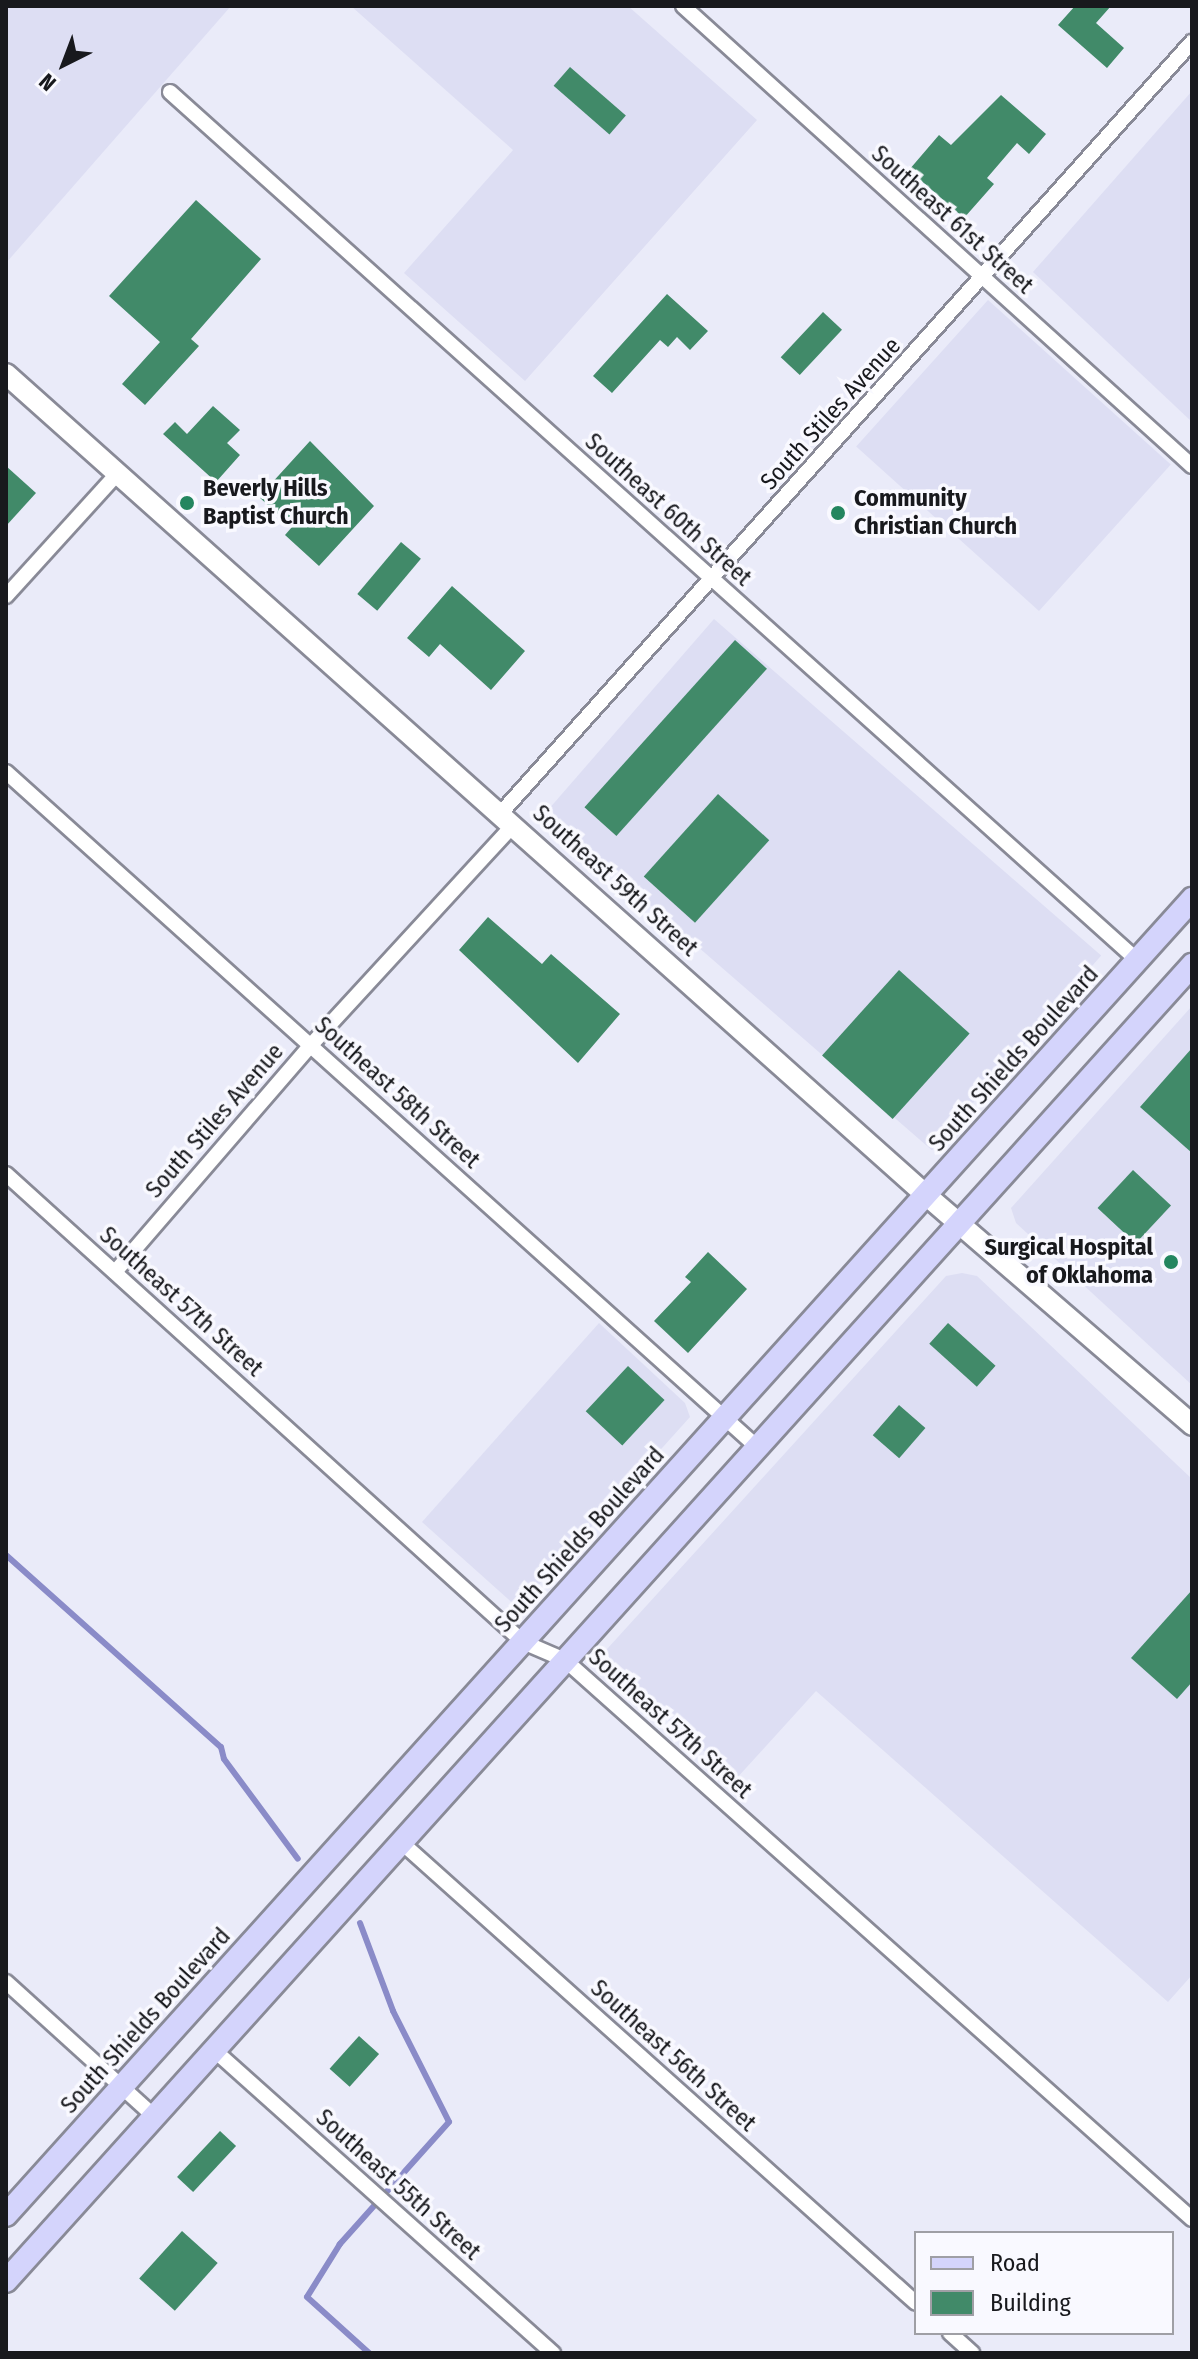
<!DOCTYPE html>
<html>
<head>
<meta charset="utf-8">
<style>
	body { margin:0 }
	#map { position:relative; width:1198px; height:2359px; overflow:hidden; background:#eaebf9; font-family:"Fira Sans Condensed",sans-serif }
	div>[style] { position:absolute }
	.built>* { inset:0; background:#dddef3; transform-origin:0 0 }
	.stream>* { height:6px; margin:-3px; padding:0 3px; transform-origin:3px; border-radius:3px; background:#8a8bc8 }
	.building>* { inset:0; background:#418a69; transform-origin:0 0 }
	.roads { filter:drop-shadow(2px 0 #898a97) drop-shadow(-2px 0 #898a97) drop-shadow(0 2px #898a97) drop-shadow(0 -2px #898a97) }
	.minor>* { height:14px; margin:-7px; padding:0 7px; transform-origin:7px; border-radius:7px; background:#fff }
	.secondary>* { height:20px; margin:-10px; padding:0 10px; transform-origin:10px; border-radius:10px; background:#fff }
	.primary>* { height:22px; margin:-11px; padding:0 11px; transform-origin:11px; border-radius:11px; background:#d4d4fc }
	.dots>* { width:22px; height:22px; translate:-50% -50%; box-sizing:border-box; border:4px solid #f9f9ff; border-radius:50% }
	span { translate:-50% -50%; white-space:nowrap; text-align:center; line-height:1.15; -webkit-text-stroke:7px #f9f9ff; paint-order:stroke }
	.street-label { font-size:24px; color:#18191d }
	.poi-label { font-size:24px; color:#18191d; font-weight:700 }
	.left { translate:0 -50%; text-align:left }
	.right { translate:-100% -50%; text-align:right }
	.frame { position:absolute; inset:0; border:8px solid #18191d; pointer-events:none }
	.legend { position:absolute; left:914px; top:2231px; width:260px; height:104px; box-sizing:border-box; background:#f9f9ff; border:2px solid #9f9fa5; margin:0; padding:10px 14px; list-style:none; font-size:24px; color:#18191d }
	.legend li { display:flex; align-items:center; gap:16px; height:40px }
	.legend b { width:40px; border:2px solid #9f9fa5 }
	.north { position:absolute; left:24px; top:24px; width:80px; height:80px; -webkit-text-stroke:6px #f9f9ff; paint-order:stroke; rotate:222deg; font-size:22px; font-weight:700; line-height:32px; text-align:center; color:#18191d }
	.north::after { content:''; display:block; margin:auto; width:28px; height:36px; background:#18191d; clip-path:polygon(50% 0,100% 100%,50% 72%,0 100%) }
</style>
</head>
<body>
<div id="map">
	<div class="built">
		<i style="clip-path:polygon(6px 6px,231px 6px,6px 263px)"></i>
		<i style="clip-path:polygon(351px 6px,628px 6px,757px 120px,525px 381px,404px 273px,513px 150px)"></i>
		<i style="clip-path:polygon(1192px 91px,1192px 422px,1033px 272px)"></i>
		<i style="left:988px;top:300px;width:246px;height:197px;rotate:42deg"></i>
		<i style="left:714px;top:619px;width:513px;height:258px;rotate:41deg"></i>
		<i style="clip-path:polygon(1192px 1006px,1192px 1385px,1016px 1223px,1011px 1208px)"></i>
		<i style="clip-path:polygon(962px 1273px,977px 1276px,1192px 1479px,1192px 1975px,1168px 2002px,816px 1691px,736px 1779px,598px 1659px,946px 1276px)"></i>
		<i style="clip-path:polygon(599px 1323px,685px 1403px,690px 1417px,518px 1608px,422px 1522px)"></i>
	</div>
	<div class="stream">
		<i style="left:6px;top:1555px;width:288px;rotate:41.8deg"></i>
		<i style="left:221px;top:1747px;width:12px;rotate:76deg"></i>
		<i style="left:224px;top:1759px;width:124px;rotate:53.5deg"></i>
		<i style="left:360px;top:1923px;width:94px;rotate:69.4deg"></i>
		<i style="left:393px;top:2011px;width:124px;rotate:63.2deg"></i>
		<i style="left:449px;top:2122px;width:164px;rotate:131.8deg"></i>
		<i style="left:340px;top:2244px;width:62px;rotate:121.9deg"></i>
		<i style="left:307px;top:2297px;width:84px;rotate:42.1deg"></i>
	</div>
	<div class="building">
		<i style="clip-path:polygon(1075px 6px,1111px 6px,1096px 23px,1124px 48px,1107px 68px,1058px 25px)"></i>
		<i style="left:570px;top:67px;width:74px;height:25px;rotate:41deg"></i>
		<i style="clip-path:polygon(1001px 95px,1046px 134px,1029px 154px,1017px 143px,987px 178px,994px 184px,964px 218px,909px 170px,939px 135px,951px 145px)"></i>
		<i style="clip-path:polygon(196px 200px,261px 259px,191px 339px,199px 346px,145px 405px,122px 384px,160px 342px,109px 296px)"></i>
		<i style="clip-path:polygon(667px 294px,708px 331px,690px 350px,677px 337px,668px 347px,660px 340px,612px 393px,593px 376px)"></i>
		<i style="left:823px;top:312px;width:26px;height:62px;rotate:43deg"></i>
		<i style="clip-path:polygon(213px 406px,240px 430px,227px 443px,240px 455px,216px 482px,163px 434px,175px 422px,187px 434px)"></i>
		<i style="clip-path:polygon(310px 441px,374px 506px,319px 566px,285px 535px,292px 527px,259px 497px)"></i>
		<i style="clip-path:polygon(6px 466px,36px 493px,6px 526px)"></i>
		<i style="left:401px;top:542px;width:26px;height:68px;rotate:40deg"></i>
		<i style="clip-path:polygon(452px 586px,525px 651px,491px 690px,440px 644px,429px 657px,407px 638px)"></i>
		<i style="left:735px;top:640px;width:43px;height:225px;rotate:42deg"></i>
		<i style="left:718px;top:794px;width:69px;height:111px;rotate:42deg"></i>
		<i style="clip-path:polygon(488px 917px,542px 964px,551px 954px,620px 1014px,578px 1063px,459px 950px)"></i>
		<i style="left:899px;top:970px;width:95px;height:115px;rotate:42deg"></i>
		<i style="clip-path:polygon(1192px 1048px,1192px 1153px,1140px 1107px)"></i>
		<i style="left:1133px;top:1170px;width:52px;height:52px;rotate:43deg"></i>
		<i style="clip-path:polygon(708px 1252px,747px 1289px,688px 1353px,654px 1321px,691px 1282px,685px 1277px)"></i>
		<i style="left:948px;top:1323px;width:64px;height:28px;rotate:42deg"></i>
		<i style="left:628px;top:1366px;width:50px;height:62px;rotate:43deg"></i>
		<i style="left:899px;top:1405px;width:35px;height:40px;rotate:41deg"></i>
		<i style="clip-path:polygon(1192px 1590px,1192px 1682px,1177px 1699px,1131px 1658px)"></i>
		<i style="left:359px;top:2036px;width:27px;height:44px;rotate:42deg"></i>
		<i style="left:220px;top:2131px;width:22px;height:63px;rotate:43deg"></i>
		<i style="left:182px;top:2231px;width:48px;height:64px;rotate:42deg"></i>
	</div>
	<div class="roads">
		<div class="minor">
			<i style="left:683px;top:6px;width:686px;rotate:42.11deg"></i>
			<i style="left:170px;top:92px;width:1299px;rotate:41.91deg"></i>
			<i style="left:6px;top:596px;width:166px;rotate:-47.7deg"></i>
			<i style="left:6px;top:772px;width:1011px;rotate:41.95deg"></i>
			<i style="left:500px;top:814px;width:1037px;rotate:-48.13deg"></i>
			<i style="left:6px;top:1174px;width:697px;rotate:42.15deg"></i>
			<i style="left:523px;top:1642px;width:46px;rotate:23.2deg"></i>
			<i style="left:565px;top:1660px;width:840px;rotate:41.72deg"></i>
			<i style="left:115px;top:1272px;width:300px;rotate:-49.2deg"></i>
			<i style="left:311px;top:1045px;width:299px;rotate:-47.4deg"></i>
			<i style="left:401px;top:1842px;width:691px;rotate:41.83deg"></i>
			<i style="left:6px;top:1982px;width:200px;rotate:42.2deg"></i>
			<i style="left:214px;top:2050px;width:455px;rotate:41.8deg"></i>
			<i style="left:950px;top:2333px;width:30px;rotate:42deg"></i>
		</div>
		<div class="secondary">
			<i style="left:6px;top:374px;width:1233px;rotate:41.75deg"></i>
			<i style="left:926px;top:1195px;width:352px;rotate:40.8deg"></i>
		</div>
		<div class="primary">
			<i style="left:6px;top:2215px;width:1772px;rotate:-47.97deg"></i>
			<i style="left:6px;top:2281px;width:1772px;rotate:-47.97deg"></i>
		</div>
	</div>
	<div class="dots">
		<i style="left:187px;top:503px;background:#24865f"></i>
		<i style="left:838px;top:513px;background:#24865f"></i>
		<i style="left:1171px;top:1262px;background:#24865f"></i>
	</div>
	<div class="street-label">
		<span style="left:952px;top:220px;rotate:42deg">Southeast 61st Street</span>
		<span style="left:831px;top:414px;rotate:-48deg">South Stiles Avenue</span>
		<span style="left:668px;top:510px;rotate:42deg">Southeast 60th Street</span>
		<span style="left:615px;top:881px;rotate:42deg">Southeast 59th Street</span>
		<span style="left:1014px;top:1059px;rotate:-48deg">South Shields Boulevard</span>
		<span style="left:397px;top:1093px;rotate:42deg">Southeast 58th Street</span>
		<span style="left:215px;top:1121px;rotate:-49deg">South Stiles Avenue</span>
		<span style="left:181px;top:1302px;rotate:42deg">Southeast 57th Street</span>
		<span style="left:580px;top:1540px;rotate:-48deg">South Shields Boulevard</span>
		<span style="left:670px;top:1724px;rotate:42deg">Southeast 57th Street</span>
		<span style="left:146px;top:2021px;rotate:-48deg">South Shields Boulevard</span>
		<span style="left:673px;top:2056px;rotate:42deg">Southeast 56th Street</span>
		<span style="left:398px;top:2185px;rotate:42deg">Southeast 55th Street</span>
	</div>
	<div class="poi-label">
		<span class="left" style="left:203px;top:503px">Beverly Hills<br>Baptist Church</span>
		<span class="left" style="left:854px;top:513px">Community<br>Christian Church</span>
		<span class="right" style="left:1153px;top:1262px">Surgical Hospital<br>of Oklahoma</span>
	</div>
	<div class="frame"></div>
	<ul class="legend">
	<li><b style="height:10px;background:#d4d4fc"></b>Road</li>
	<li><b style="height:22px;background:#418a69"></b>Building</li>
	</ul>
	<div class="north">N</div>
</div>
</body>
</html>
